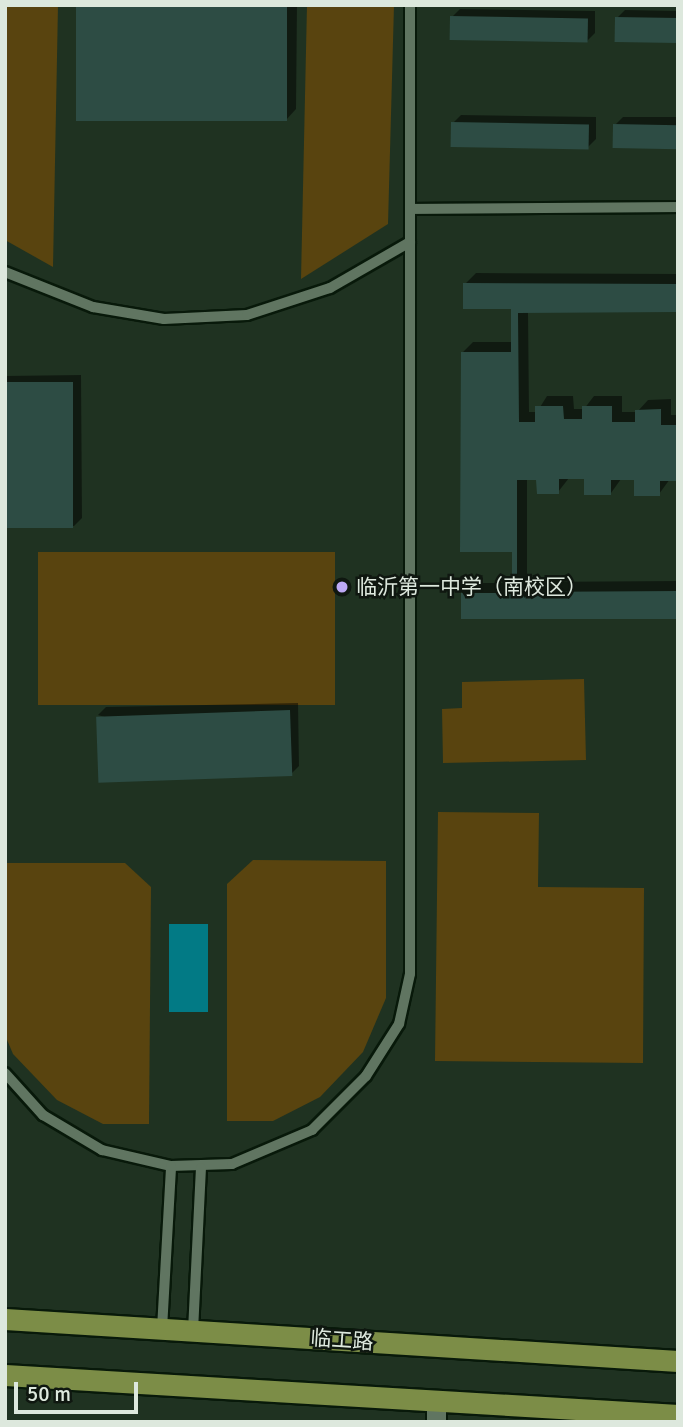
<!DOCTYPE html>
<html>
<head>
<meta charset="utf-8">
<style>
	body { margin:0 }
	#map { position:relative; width:683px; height:1427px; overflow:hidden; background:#1f3221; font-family:Signika,"Noto Sans SC",sans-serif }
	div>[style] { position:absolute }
	.green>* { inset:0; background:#59440f; transform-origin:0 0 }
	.water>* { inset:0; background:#027a85; transform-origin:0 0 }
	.shadow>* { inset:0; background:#0007 }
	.building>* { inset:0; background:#2d4c44; transform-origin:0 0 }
	.roads { filter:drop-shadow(2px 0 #08190a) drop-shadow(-2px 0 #08190a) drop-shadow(0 2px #08190a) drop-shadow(0 -2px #08190a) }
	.lane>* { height:10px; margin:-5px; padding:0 5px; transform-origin:5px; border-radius:5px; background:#607561 }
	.street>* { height:19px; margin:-9.5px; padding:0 9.5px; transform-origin:9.5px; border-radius:9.5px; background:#607561 }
	.primary>* { height:21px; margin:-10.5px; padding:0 10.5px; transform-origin:10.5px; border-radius:10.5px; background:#7c8d47 }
	.dots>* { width:19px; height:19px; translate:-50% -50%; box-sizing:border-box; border:4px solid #0f1710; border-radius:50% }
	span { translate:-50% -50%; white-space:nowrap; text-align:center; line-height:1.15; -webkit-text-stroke:5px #0f1710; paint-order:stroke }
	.poi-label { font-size:21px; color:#dde8dd }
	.left { translate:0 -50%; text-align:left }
	.street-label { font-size:21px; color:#dde8dd }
	.frame { position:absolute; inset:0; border:7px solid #dde8dd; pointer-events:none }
	.scale { position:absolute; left:14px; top:1382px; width:124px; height:32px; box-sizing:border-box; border:4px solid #dde8dd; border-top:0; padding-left:9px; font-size:21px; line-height:24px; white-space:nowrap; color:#dde8dd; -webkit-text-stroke:5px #0f1710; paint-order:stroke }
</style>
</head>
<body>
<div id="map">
	<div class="green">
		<i style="clip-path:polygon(5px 5px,58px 5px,53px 267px,5px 240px)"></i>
		<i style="clip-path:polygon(307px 5px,394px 5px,388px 224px,301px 279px)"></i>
		<i style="left:38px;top:552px;width:297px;height:153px"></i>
		<i style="clip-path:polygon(584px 679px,586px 760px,443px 763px,442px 709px,462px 708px,462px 682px)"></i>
		<i style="clip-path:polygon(438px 812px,539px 813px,538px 887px,644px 888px,643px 1063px,435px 1061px)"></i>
		<i style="clip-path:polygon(253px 860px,386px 861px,386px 998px,363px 1052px,320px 1097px,273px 1121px,227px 1121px,227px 884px)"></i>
		<i style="clip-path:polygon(5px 863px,125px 863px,151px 887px,149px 1124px,103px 1124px,57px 1100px,13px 1054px,5px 1035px)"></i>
	</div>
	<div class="water">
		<i style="left:169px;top:924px;width:39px;height:88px"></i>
	</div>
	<div class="shadow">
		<i style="clip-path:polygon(78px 5px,297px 5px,296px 109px,286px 120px)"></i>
		<i style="clip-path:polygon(460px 9px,595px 11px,595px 33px,587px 41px,452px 17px)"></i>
		<i style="clip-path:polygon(625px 10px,678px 11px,678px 41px,617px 18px)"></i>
		<i style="clip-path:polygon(461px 115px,596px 117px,596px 139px,588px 147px,453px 123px)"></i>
		<i style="clip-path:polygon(623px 117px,678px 117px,678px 148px,615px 125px)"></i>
		<i style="clip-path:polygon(476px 273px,678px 274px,678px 311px,528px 312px,529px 412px,537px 412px,547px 396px,573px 396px,574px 409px,584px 409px,594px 396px,622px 396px,622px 412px,637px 412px,648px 400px,671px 399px,671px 415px,678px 415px,678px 479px,670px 479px,659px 494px,635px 479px,621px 479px,611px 493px,586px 478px,569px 478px,558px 492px,538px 478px,527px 478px,527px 582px,678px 581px,678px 617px,463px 593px,473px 583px,514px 583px,514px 550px,462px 353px,473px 342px,513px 342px,513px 307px,465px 284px)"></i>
		<i style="clip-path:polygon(81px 375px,82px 518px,74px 526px,5px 527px,5px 376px)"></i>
		<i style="clip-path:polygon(298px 703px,299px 766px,291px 774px,98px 715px,106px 707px)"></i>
	</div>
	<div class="building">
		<i style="left:76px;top:5px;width:211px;height:116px"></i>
		<i style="left:450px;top:16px;width:138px;height:24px;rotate:1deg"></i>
		<i style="left:615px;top:17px;width:63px;height:25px;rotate:1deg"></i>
		<i style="left:451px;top:122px;width:138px;height:25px;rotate:1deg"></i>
		<i style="left:613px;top:124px;width:65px;height:24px;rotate:1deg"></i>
		<i style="clip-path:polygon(463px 283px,678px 284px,678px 312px,518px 313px,519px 422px,535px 422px,535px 406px,563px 406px,564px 419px,582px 419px,582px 406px,612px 406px,612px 422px,635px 422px,635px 410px,661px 409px,661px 425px,678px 425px,678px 481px,660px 481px,660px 496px,634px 496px,634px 480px,611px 480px,611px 495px,584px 495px,584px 479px,559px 479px,559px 494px,537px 494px,536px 480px,517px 480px,517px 592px,678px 591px,678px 619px,461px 619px,461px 593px,512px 593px,512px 552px,460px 552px,461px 352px,511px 352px,511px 309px,463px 309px)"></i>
		<i style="left:73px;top:382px;width:146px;height:68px;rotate:90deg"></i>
		<i style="left:290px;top:710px;width:66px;height:194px;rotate:88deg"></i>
	</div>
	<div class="roads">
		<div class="lane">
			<i style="left:410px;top:209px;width:268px;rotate:-0.4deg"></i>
			<i style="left:5px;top:272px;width:95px;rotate:21.7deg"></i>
			<i style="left:93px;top:307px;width:72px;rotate:9.6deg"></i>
			<i style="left:164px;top:319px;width:83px;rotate:-2.8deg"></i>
			<i style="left:247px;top:315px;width:87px;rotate:-18deg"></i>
			<i style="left:330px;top:288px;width:92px;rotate:-29.9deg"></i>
			<i style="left:5px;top:1073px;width:57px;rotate:47.9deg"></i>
			<i style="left:43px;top:1115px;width:69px;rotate:30.7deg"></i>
			<i style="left:102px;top:1150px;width:71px;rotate:13.1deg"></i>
			<i style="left:171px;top:1166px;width:61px;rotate:-1.9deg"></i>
			<i style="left:232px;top:1164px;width:87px;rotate:-23deg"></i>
			<i style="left:312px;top:1130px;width:76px;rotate:-45deg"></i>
			<i style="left:366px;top:1076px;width:62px;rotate:-57.6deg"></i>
			<i style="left:399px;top:1024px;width:51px;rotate:-77.6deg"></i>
			<i style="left:410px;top:974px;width:969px;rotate:-90deg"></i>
			<i style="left:162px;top:1329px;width:163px;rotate:-86.8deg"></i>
			<i style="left:193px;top:1331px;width:163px;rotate:-87.2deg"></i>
		</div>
		<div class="street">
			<i style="left:436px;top:1400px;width:22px;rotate:90deg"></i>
		</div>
		<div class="primary">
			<i style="left:5px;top:1319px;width:674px;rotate:3.57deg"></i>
			<i style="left:5px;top:1375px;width:674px;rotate:3.4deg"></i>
		</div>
	</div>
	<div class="dots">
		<i style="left:342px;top:587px;background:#bda9f5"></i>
	</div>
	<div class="poi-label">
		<span class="left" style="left:356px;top:587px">临沂第一中学（南校区）</span>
	</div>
	<div class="street-label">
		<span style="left:342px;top:1340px;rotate:4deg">临工路</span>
	</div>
	<div class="frame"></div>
	<div class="scale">50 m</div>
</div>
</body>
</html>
